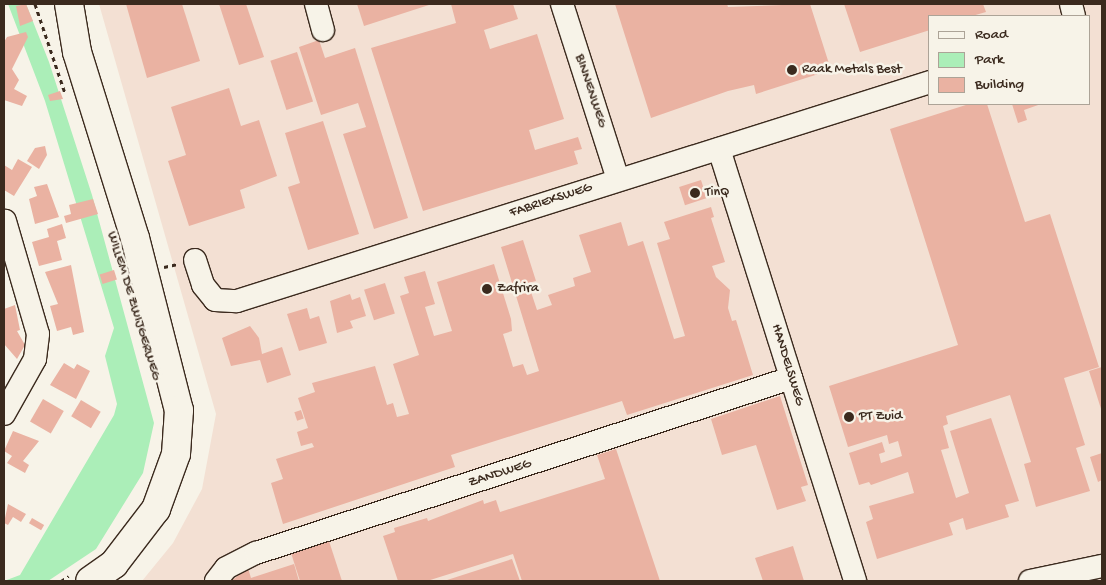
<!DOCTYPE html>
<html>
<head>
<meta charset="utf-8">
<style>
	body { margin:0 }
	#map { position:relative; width:1106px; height:585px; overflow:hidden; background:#f7f3e8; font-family:"Gochi Hand",sans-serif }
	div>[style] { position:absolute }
	.built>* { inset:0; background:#f3e0d3 }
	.green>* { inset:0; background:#abeeb8 }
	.building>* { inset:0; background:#eab2a2; transform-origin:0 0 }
	.path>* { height:3px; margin-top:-1.5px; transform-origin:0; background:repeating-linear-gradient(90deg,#3b2a1e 0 4px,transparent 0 8px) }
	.roads { filter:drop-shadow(1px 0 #3b2a1e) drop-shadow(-1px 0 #3b2a1e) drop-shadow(0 1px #3b2a1e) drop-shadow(0 -1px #3b2a1e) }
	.minor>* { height:22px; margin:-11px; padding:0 11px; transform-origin:11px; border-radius:11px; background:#f7f3e8 }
	.major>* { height:28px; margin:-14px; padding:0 14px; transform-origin:14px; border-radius:14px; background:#f7f3e8 }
	.dots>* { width:14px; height:14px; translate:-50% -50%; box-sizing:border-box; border:2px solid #f7f3e8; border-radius:50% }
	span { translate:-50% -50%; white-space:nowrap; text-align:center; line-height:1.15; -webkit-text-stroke:5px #f7f3e8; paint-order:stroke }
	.poi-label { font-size:14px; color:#3b2a1e }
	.left { translate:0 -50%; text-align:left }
	.street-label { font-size:14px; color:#3b2a1e }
	.frame { position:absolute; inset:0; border:5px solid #3b2a1e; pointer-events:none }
	.legend { position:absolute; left:928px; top:15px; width:162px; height:90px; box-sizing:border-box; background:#f7f3e8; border:1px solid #aca397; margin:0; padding:6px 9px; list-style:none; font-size:15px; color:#3b2a1e }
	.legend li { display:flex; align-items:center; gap:10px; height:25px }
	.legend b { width:25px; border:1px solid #aca397 }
</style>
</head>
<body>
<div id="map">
	<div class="built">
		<i style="clip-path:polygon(evenodd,99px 4px,1102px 4px,1102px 581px,142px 581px,173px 543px,202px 489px,216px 414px,99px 4px,930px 16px,1090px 16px,1090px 104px,930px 104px,930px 16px)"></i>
	</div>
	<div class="green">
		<i style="clip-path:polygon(8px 4px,26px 4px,49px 62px,92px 195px,154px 423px,143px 473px,96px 549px,48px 581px,4px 581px,20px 575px,114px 415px,117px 404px,105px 356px,114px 328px,45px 101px)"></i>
	</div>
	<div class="building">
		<i style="clip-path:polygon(26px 4px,33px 21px,20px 26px,16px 6px)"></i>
		<i style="clip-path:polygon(126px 4px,182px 4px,200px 61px,147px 78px)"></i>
		<i style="clip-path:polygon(219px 4px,246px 4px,264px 57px,239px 65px)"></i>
		<i style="clip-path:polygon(357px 4px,432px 4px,364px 26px)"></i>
		<i style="clip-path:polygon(451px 4px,513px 4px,518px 19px,484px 30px,490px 49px,537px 34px,564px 119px,529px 130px,535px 150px,578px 137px,582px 149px,574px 151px,578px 164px,423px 211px,371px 48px,456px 23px)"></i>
		<i style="clip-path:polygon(615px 4px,727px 4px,728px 7px,810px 4px,831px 70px,756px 94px,754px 85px,728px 91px,651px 118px)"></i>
		<i style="clip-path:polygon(844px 4px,983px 4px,986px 12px,972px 16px,930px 16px,930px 30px,860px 52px)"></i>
		<i style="clip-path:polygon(26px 32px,28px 37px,12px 69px,19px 80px,14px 89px,27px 96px,22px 106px,4px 100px,4px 42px,7px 37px)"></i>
		<i style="clip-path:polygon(319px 40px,325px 58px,355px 48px,408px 218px,374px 229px,343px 134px,366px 127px,358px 103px,321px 115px,299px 47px)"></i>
		<i style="left:297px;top:52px;width:52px;height:28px;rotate:72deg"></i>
		<i style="clip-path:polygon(229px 88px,241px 126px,259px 120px,277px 176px,240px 190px,245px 208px,189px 226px,168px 161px,186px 155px,171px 107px)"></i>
		<i style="clip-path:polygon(60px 91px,63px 99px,50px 101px,48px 95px)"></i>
		<i style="clip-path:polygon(969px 104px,987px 104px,1025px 222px,1050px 214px,1099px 367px,1064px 378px,1085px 445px,1076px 448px,1090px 491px,1036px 507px,1024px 464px,1031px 462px,1010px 395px,946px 416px,948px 424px,943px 426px,949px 448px,941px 450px,956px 498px,969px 493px,950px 431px,991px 418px,1019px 501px,1005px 505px,1009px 517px,966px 530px,963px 518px,949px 523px,953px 535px,877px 559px,866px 522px,873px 519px,869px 506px,914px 493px,908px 472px,871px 485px,869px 482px,859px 485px,849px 453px,882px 442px,885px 452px,879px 454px,881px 463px,902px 456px,898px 441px,889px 444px,887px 435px,848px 447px,829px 386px,958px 345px,890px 129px)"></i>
		<i style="clip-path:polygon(1012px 104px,1041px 104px,1024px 110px,1027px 120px,1018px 123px)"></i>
		<i style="clip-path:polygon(323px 121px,359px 234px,308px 250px,288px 187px,300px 183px,285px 133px)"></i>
		<i style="clip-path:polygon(45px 146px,47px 155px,39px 169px,27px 161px,35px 148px)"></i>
		<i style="clip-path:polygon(18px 159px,32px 167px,14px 196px,4px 190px,4px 165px,12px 170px)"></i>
		<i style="left:701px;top:180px;width:19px;height:23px;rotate:72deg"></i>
		<i style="clip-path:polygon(47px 184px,59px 217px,35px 224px,29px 199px,37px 196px,34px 187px)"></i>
		<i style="clip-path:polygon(93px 199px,98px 214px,66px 223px,64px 216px,71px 214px,69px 205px)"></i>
		<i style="clip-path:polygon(711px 207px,714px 217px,711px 218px,725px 262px,712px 266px,716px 277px,730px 290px,728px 308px,732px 321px,736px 320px,753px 375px,627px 415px,622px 401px,451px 455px,455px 467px,283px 524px,271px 483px,283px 479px,276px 459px,314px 447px,312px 443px,301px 446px,297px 432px,308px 428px,298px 398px,315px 392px,312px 383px,375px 366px,387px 405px,393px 403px,397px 417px,409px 414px,393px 364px,419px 355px,400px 296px,409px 293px,404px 277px,425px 271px,435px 304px,425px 307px,434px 336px,452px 331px,437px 282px,494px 264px,511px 319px,512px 331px,503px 334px,513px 367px,523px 364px,527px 375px,539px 371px,501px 247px,523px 240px,536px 281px,528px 283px,537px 310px,552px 305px,548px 295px,575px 286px,573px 278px,591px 272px,579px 235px,621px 222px,628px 246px,643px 241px,674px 339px,685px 336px,657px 243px,670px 239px,664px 222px)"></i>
		<i style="clip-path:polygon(62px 224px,66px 238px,57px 241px,62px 260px,39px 266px,32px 242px,49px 237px,47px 229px)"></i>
		<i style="clip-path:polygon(71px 265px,84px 332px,73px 335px,71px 327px,57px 331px,50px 306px,58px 304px,45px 272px)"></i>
		<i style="left:114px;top:270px;width:10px;height:15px;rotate:73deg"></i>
		<i style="left:385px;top:283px;width:32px;height:22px;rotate:72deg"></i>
		<i style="clip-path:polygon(350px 294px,352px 300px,360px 297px,366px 316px,350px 321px,353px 328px,337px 333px,330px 301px)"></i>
		<i style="clip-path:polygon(15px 305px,20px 330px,17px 331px,25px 345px,17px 359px,4px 344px,4px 309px)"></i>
		<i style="clip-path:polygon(307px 308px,310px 319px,319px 316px,327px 343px,299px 351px,287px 314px)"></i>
		<i style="clip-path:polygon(250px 326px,259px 338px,262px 354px,282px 347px,291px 375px,267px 383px,260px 360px,231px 366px,222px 338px)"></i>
		<i style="clip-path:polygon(64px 363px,74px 369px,77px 364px,90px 371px,76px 399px,50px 385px)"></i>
		<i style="clip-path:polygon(1102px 367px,1102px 412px,1089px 371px)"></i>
		<i style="clip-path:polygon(780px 396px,808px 485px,801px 487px,806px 501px,777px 510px,756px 445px,722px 455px,711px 419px)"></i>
		<i style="left:43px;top:399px;width:24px;height:26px;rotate:30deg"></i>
		<i style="left:81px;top:400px;width:23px;height:19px;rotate:31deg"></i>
		<i style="left:301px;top:410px;width:9px;height:7px;rotate:72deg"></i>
		<i style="clip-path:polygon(13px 431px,39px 441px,23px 461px,29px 465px,25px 473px,7px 463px,12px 456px,4px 451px)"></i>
		<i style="clip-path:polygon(616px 449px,660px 581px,522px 581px,513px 554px,427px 581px,398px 581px,383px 536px,395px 532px,394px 528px,427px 518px,428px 521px,483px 500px,484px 504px,496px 500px,500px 512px,605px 479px,597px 455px)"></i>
		<i style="clip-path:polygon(1102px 453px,1102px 480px,1098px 482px,1090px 457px)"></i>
		<i style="clip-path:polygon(8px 504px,26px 514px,21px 522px,13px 517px,8px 525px,4px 523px)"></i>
		<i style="left:32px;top:518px;width:14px;height:6px;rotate:30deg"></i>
		<i style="clip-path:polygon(329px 541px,342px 581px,300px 581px,291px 553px)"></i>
		<i style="clip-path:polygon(793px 546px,804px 581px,763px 581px,755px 558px)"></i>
		<i style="clip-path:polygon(512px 559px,520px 581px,444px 581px)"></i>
		<i style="clip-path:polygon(294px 564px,299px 581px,231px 581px,248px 568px,251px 578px)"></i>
	</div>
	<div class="path">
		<i style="left:35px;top:4px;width:94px;rotate:71.4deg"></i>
		<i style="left:164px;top:267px;width:14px;rotate:-12deg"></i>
		<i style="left:61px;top:581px;width:9px;rotate:-32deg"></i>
	</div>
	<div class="roads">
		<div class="minor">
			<i style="left:316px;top:4px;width:27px;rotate:75deg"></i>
			<i style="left:562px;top:4px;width:184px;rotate:72.3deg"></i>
			<i style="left:1071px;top:4px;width:12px;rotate:76deg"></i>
			<i style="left:719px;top:149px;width:453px;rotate:72.5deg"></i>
			<i style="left:195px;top:260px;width:26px;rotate:72deg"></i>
			<i style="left:203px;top:285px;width:19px;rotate:51deg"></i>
			<i style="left:215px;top:300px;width:22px;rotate:3deg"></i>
			<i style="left:237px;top:301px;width:727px;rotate:-17.54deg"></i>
			<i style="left:4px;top:414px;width:63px;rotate:-60.6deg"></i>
			<i style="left:35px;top:359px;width:25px;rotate:-83deg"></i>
			<i style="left:38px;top:334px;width:118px;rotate:-106.3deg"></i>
			<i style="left:216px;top:581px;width:16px;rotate:-52deg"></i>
			<i style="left:226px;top:568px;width:34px;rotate:-27deg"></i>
			<i style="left:256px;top:553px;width:563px;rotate:-18.11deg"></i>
			<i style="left:1030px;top:581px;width:74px;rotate:-11.8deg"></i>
		</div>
		<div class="major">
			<i style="left:69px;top:4px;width:49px;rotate:80.5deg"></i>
			<i style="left:77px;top:52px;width:195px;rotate:72.7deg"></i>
			<i style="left:135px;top:238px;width:178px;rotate:75.7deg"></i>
			<i style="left:179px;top:410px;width:44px;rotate:93.9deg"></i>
			<i style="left:176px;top:454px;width:59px;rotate:110deg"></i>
			<i style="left:156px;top:509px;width:69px;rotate:127.4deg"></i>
			<i style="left:114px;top:564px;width:29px;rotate:145deg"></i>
		</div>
	</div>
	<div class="dots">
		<i style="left:792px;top:70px;background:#3b2a1e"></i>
		<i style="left:695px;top:193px;background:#3b2a1e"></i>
		<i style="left:487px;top:289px;background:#3b2a1e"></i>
		<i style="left:849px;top:417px;background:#3b2a1e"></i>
	</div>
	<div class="poi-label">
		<span class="left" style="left:802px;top:70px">Raak Metals Best</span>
		<span class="left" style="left:705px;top:193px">TinQ</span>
		<span class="left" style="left:497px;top:289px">Zafrira</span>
		<span class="left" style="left:859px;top:417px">PT Zuid</span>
	</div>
	<div class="street-label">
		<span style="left:590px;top:91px;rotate:72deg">BINNENWEG</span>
		<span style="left:551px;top:201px;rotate:-18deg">FABRIEKSWEG</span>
		<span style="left:133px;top:306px;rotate:73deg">WILLEM DE ZWIJGERWEG</span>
		<span style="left:787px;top:365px;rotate:73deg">HANDELSWEG</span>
		<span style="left:500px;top:474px;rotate:-18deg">ZANDWEG</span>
	</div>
	<div class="frame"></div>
	<ul class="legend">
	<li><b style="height:6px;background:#f7f3e8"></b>Road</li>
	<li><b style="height:14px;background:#abeeb8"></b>Park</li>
	<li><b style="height:14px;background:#eab2a2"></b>Building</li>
	</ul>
</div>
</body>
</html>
